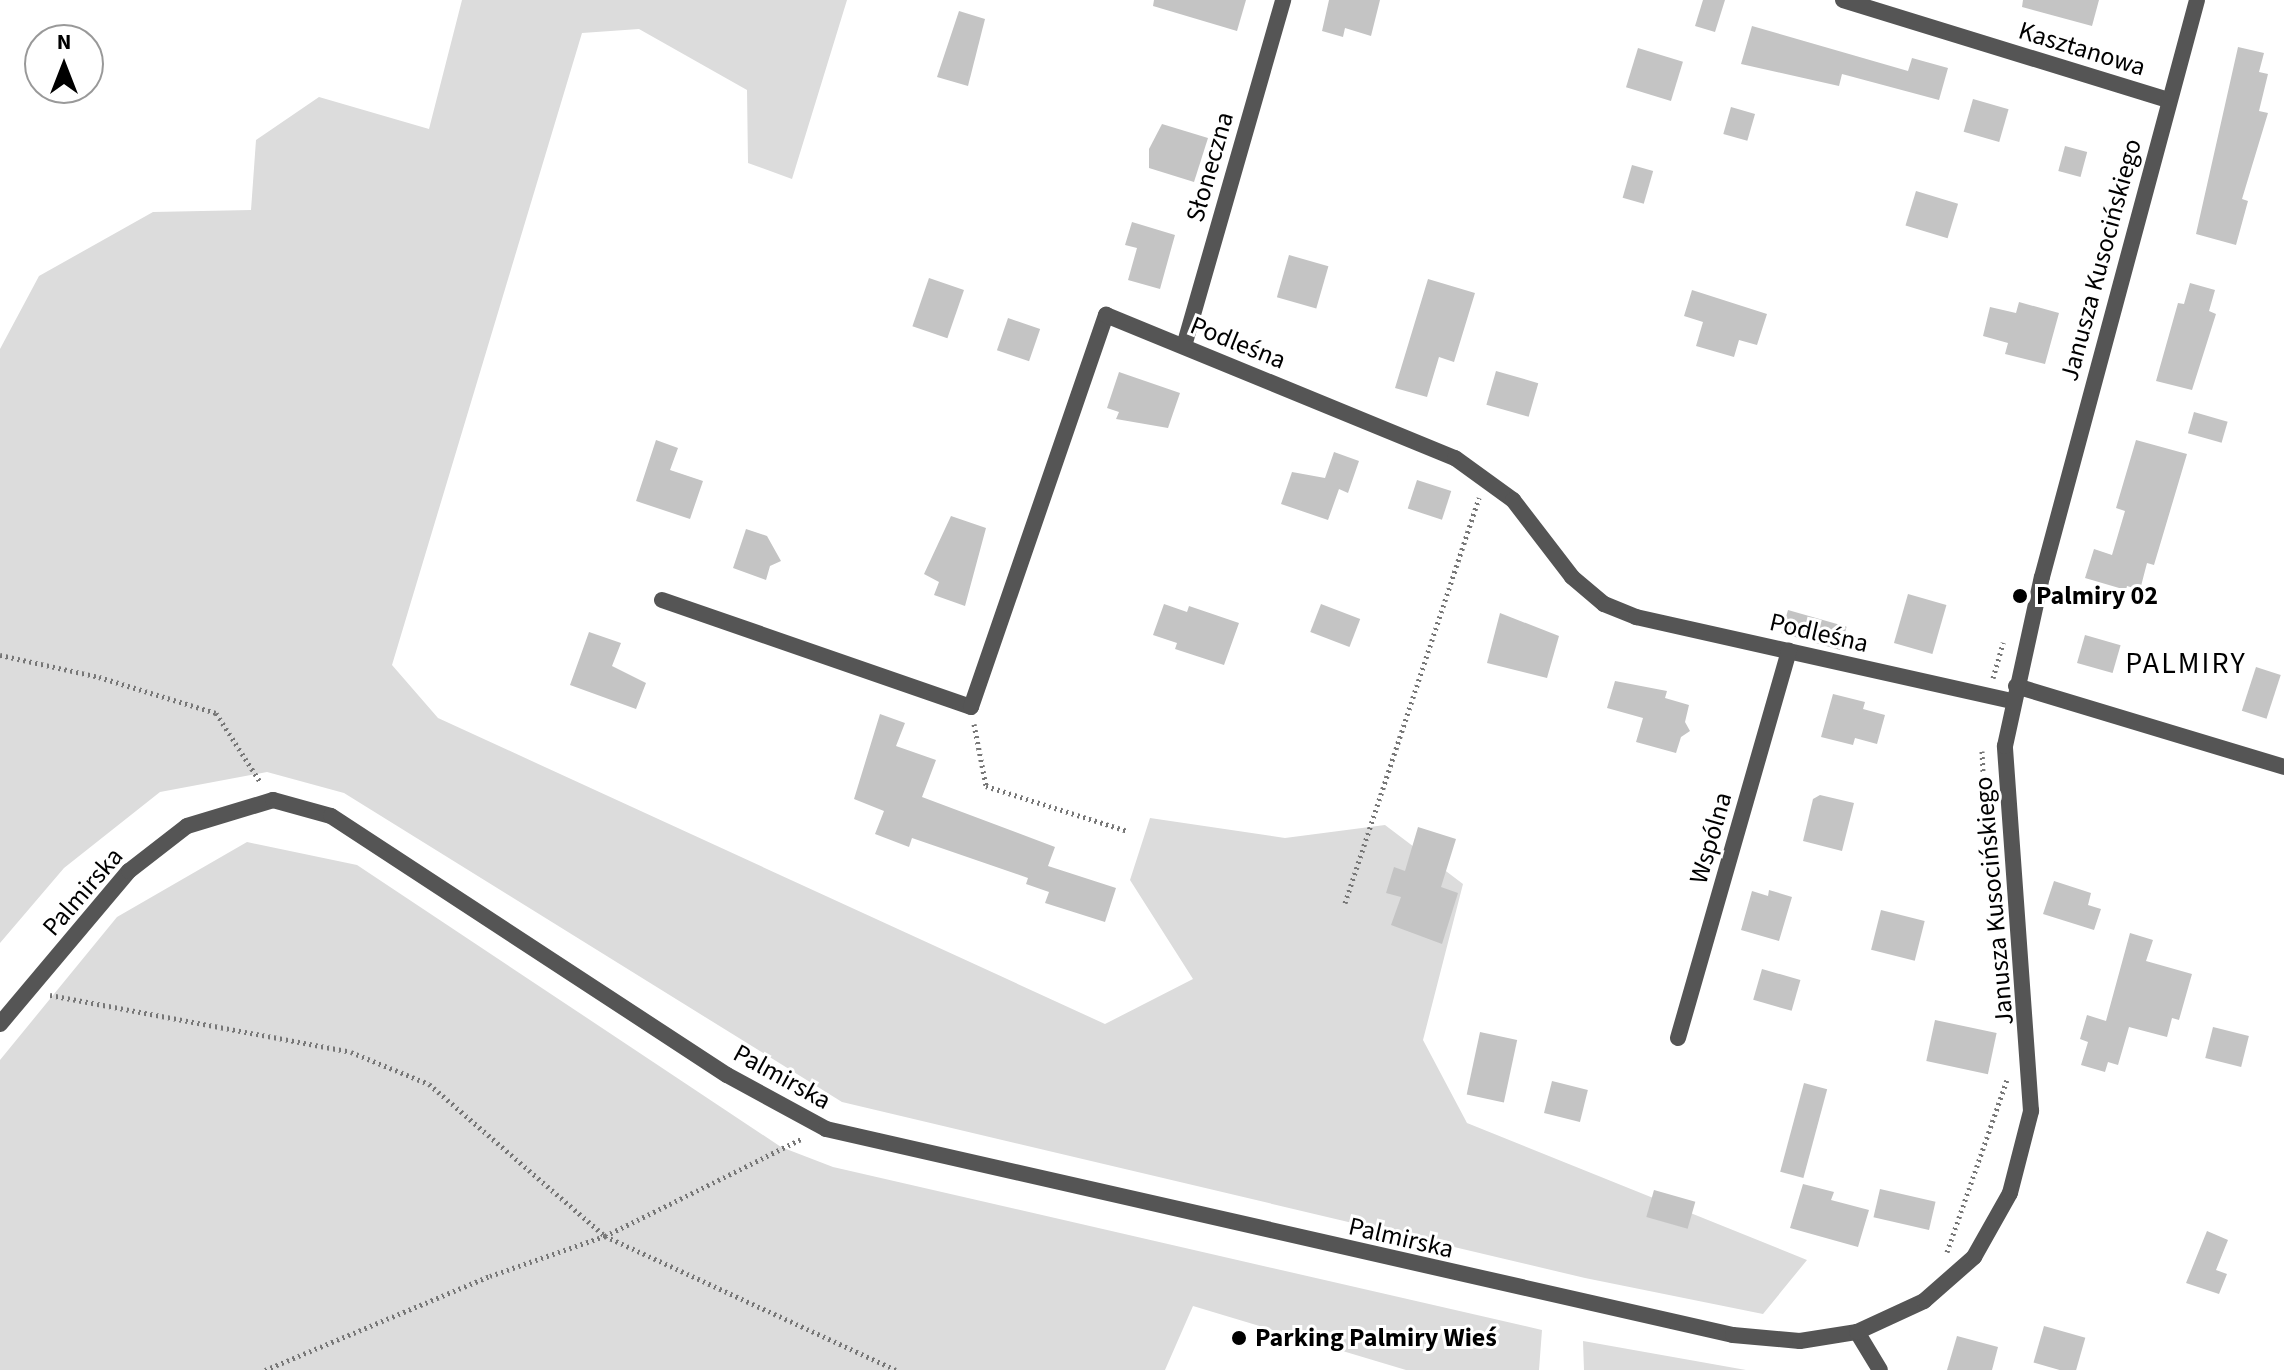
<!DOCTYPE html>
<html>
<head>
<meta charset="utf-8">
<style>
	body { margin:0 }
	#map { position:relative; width:2284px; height:1370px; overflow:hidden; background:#fff; font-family:"Source Sans 3",sans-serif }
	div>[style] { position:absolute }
	.green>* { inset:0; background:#dcdcdc }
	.building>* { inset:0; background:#c4c4c4; transform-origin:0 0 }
	.path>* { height:5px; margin-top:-2.5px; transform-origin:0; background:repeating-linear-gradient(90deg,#777 0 2px,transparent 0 6px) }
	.minor>* { height:16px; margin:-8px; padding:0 8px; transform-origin:8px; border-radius:8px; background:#555 }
	.tertiary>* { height:16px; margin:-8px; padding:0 8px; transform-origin:8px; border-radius:8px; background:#555 }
	.dots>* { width:22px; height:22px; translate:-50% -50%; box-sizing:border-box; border:4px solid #fff; border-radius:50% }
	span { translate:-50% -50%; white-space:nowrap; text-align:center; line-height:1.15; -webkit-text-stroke:6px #fff; paint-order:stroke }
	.street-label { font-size:26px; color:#000 }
	.poi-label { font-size:26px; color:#000; font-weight:700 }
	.left { translate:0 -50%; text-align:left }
	.quarter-label { font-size:30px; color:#000; letter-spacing:2px }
	.north { position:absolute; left:24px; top:24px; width:80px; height:80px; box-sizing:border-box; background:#fff; border:2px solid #999; border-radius:50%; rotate:0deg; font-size:22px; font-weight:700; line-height:32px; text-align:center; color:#000 }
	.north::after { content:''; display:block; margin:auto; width:28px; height:36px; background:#000; clip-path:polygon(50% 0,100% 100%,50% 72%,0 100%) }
</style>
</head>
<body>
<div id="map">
	<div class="green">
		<i style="clip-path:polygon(462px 0,847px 0,792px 179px,748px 163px,747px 90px,639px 29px,582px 33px,392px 665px,438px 718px,1105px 1024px,1193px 979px,1130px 880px,1150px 818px,1285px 838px,1385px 825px,1463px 884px,1423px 1040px,1467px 1123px,1807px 1260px,1763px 1314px,1585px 1278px,842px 1102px,344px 793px,267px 772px,160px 792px,64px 868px,0 943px,0 349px,39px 276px,153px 212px,251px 210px,256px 140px,319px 97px,429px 129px)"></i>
		<i style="clip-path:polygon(247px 842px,357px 865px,781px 1147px,833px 1167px,1542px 1330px,1539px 1370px,1406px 1370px,1193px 1306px,1165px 1370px,0 1370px,0 1060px,117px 917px)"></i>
		<i style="clip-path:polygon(1583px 1341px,1746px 1370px,1584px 1370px)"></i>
	</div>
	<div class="building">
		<i style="clip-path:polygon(1154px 0,1246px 0,1237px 31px,1153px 6px)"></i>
		<i style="clip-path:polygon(1329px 0,1380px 0,1371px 36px,1345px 28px,1343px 37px,1322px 31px)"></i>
		<i style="clip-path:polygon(1703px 0,1725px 0,1715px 32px,1695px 26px)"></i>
		<i style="clip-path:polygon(2023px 0,2099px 0,2092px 26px,2022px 7px)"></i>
		<i style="clip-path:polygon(959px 11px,985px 19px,968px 86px,937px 77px)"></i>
		<i style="clip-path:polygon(1752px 26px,1908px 71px,1912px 58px,1948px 68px,1939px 100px,1842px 74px,1839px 86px,1741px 64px)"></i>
		<i style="clip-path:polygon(2238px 47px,2264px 53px,2259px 72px,2268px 74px,2259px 111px,2268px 113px,2242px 199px,2248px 201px,2236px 245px,2196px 234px)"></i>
		<i style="left:1638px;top:48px;width:47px;height:41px;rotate:17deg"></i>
		<i style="left:1973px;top:99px;width:37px;height:34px;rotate:16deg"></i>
		<i style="left:1731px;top:107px;width:25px;height:28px;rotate:16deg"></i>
		<i style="clip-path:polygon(1162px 124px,1208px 138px,1194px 182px,1149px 168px,1149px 149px)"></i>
		<i style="left:2065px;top:146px;width:23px;height:26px;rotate:15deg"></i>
		<i style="left:1632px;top:165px;width:22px;height:34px;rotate:16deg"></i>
		<i style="left:1916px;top:191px;width:44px;height:36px;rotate:17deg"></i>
		<i style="clip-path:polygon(1132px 222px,1175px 235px,1160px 289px,1128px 280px,1137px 248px,1125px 245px)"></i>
		<i style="left:1289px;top:255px;width:41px;height:44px;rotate:16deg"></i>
		<i style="left:929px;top:278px;width:37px;height:51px;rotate:19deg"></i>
		<i style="clip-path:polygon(1428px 279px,1475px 293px,1454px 362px,1439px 357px,1427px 397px,1395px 388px)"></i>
		<i style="clip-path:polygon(2190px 283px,2215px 290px,2209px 311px,2216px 314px,2192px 390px,2156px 381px,2178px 303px,2184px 304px)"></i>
		<i style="clip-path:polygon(1692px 290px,1767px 314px,1757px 345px,1739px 340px,1734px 357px,1696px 346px,1703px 322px,1684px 316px)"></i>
		<i style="clip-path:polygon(2019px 302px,2059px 313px,2045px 364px,2005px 354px,2008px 343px,1983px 336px,1990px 307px,2016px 313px)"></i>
		<i style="left:1008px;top:318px;width:34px;height:34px;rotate:19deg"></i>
		<i style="left:1496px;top:371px;width:44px;height:35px;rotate:16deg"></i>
		<i style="clip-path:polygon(1119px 372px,1180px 393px,1168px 428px,1116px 419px,1119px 412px,1107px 408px)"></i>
		<i style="left:2194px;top:412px;width:35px;height:22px;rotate:16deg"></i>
		<i style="clip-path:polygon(656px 440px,678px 448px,670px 470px,703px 481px,690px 519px,636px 501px)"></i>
		<i style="clip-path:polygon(2136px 440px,2187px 454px,2154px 565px,2147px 563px,2140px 590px,2127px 586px,2126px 590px,2085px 578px,2094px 549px,2112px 555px,2125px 511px,2116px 508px)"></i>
		<i style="clip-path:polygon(1334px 452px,1359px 461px,1348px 493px,1339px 489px,1328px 520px,1281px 504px,1292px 472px,1325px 478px)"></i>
		<i style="left:1417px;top:480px;width:36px;height:30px;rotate:18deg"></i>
		<i style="clip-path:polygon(951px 516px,986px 528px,965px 606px,934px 595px,939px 582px,924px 574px)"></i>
		<i style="clip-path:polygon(746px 529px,767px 536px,781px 561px,770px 566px,766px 580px,733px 568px)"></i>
		<i style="left:1908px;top:594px;width:40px;height:51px;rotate:16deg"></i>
		<i style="clip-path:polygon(1164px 604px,1187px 612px,1189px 606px,1239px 623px,1224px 665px,1175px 649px,1177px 643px,1153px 635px)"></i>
		<i style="left:1321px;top:604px;width:42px;height:30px;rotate:21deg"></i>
		<i style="left:1788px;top:610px;width:61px;height:24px;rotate:16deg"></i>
		<i style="clip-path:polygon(1500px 613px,1559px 636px,1547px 678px,1487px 663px)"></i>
		<i style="clip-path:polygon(589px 632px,621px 643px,612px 666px,646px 683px,636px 709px,570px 685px)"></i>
		<i style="left:2085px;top:635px;width:37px;height:29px;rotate:16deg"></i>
		<i style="left:2256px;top:667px;width:26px;height:46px;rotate:18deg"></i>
		<i style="clip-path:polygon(1615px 681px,1667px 691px,1665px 698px,1689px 705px,1685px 722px,1690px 731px,1681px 737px,1676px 753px,1636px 742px,1643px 718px,1607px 708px)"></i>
		<i style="clip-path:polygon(1833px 694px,1865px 702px,1863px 709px,1885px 715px,1877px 744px,1855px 738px,1853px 745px,1821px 737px)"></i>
		<i style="clip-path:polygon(880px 714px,905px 723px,896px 746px,936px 760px,922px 797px,1055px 847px,1048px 866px,1116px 888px,1105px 922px,1045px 903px,1049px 892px,1026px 884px,1028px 878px,912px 838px,909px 847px,875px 834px,884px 811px,854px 799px)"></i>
		<i style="clip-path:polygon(1820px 795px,1854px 803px,1842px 851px,1803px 841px,1813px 799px)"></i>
		<i style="clip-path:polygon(1418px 827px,1456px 839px,1441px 887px,1458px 893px,1442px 944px,1391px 925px,1401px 897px,1386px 893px,1394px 867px,1405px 871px)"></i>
		<i style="clip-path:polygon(2054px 881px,2091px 893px,2088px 905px,2101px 909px,2094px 930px,2043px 914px)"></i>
		<i style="clip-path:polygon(1769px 890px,1792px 897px,1779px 941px,1741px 930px,1752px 891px,1768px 896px)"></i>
		<i style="left:1881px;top:910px;width:45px;height:41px;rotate:14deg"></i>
		<i style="clip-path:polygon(2130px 933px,2153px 940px,2146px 961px,2192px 974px,2179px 1020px,2172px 1018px,2167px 1037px,2129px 1027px,2118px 1065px,2108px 1062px,2105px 1072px,2081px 1065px,2088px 1042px,2080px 1039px,2087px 1015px,2106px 1021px)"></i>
		<i style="left:1762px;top:969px;width:40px;height:32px;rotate:16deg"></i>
		<i style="left:1935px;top:1020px;width:63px;height:42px;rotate:12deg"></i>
		<i style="left:2213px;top:1027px;width:37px;height:32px;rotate:14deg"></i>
		<i style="left:1480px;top:1032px;width:38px;height:64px;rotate:12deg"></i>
		<i style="left:1552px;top:1081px;width:37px;height:33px;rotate:14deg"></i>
		<i style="left:1804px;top:1083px;width:24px;height:92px;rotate:15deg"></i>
		<i style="clip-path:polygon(1803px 1184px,1834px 1192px,1831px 1200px,1869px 1210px,1858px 1247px,1790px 1228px)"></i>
		<i style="left:1880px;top:1189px;width:57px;height:29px;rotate:13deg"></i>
		<i style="left:1654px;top:1190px;width:43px;height:28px;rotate:16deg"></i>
		<i style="clip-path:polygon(2207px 1231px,2228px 1240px,2216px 1270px,2227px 1274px,2219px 1294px,2186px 1283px)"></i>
		<i style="left:2044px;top:1326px;width:43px;height:38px;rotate:16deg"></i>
		<i style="clip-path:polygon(1957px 1336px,1998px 1347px,1992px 1370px,1947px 1370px)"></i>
	</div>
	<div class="path">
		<i style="left:0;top:655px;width:101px;rotate:12.5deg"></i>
		<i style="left:99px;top:677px;width:122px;rotate:17.1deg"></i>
		<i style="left:216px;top:713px;width:83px;rotate:57.3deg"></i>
		<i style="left:1993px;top:678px;width:37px;rotate:-74deg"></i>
		<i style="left:974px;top:724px;width:63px;rotate:79deg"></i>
		<i style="left:986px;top:786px;width:149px;rotate:17.6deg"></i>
		<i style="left:1982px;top:751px;width:42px;rotate:87.3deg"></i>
		<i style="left:1345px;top:903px;width:427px;rotate:-71.7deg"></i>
		<i style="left:50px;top:995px;width:306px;rotate:10.7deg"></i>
		<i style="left:351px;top:1052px;width:84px;rotate:22.3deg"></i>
		<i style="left:429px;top:1084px;width:233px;rotate:40.8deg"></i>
		<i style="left:605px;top:1236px;width:320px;rotate:24.7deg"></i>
		<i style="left:1947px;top:1252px;width:182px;rotate:-70.8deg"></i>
		<i style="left:265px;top:1370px;width:244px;rotate:-22.7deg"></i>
		<i style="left:490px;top:1276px;width:122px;rotate:-19.2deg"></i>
		<i style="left:605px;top:1236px;width:221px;rotate:-26.3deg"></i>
	</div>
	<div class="minor">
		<i style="left:1843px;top:0;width:341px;rotate:17.1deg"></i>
		<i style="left:1184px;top:346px;width:360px;rotate:-74deg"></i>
		<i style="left:662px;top:600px;width:327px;rotate:19.1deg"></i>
		<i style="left:971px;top:707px;width:415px;rotate:-71deg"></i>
		<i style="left:1106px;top:315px;width:377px;rotate:22.3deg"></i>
		<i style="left:1455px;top:458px;width:72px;rotate:35.9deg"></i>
		<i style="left:1513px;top:500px;width:97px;rotate:52.5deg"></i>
		<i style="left:1572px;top:577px;width:42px;rotate:40.2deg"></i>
		<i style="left:1604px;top:604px;width:35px;rotate:22deg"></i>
		<i style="left:1636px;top:617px;width:385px;rotate:12.6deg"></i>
		<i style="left:2016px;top:686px;width:280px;rotate:16.8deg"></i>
		<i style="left:1678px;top:1038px;width:403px;rotate:-74deg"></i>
		<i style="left:1857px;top:1332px;width:44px;rotate:58.8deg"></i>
	</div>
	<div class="tertiary">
		<i style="left:0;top:1024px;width:200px;rotate:-49.9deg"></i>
		<i style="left:129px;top:871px;width:73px;rotate:-37.8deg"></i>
		<i style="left:187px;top:826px;width:90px;rotate:-16.8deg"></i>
		<i style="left:273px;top:800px;width:60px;rotate:15.4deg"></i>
		<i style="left:331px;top:816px;width:473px;rotate:33.2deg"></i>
		<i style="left:727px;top:1075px;width:113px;rotate:28.6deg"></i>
		<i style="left:826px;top:1129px;width:930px;rotate:12.8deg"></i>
		<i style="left:1733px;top:1335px;width:67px;rotate:5.1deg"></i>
		<i style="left:1800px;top:1341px;width:58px;rotate:-9deg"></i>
		<i style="left:1857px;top:1332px;width:74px;rotate:-24.8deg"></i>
		<i style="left:1924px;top:1301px;width:67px;rotate:-41.3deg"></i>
		<i style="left:1974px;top:1257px;width:73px;rotate:-60.6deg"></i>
		<i style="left:2010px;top:1193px;width:85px;rotate:-75.6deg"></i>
		<i style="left:2031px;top:1111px;width:366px;rotate:-94.1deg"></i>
		<i style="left:2005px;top:746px;width:173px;rotate:-77.7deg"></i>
		<i style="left:2042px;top:577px;width:597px;rotate:-74.96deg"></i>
	</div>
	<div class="dots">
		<i style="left:2020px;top:596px;background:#000"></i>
		<i style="left:1239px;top:1338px;background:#000"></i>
	</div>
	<div class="street-label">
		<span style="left:2082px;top:49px;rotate:17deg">Kasztanowa</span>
		<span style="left:1210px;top:167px;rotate:-74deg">Słoneczna</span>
		<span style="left:2101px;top:260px;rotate:-75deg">Janusza Kusocińskiego</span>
		<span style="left:1238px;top:343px;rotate:22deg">Podleśna</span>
		<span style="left:1819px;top:633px;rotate:13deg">Podleśna</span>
		<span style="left:1711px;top:838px;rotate:-74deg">Wspólna</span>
		<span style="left:83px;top:892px;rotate:-49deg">Palmirska</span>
		<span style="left:1994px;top:901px;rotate:-95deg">Janusza Kusocińskiego</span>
		<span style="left:782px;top:1077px;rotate:29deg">Palmirska</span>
		<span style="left:1401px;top:1238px;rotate:13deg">Palmirska</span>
	</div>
	<div class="poi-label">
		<span class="left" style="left:2036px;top:596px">Palmiry 02</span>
		<span class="left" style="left:1255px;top:1338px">Parking Palmiry Wieś</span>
	</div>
	<div class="quarter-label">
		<span style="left:2186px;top:664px">PALMIRY</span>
	</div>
	<div class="north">N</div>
</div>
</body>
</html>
